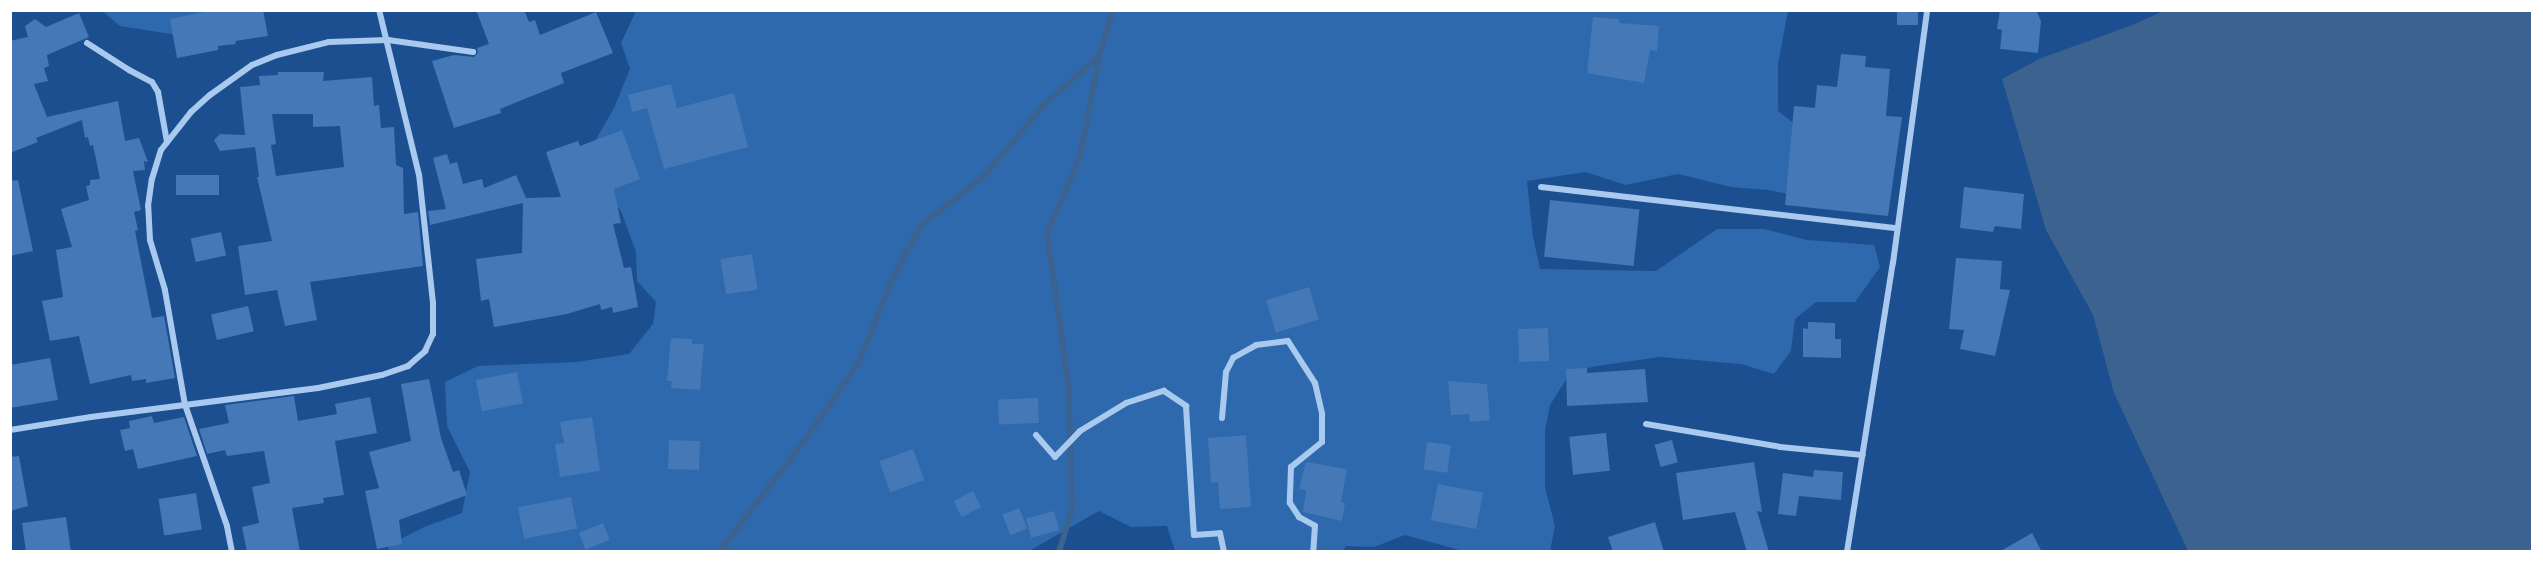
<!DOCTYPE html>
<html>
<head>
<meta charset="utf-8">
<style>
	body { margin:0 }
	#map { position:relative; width:2543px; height:562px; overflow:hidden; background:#1b4f8f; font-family:"Space Grotesk",sans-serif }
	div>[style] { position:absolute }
	.green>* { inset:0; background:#2e69ad }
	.water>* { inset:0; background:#3c6290 }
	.stream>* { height:6px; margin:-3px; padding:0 3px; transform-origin:3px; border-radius:3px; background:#3c6290 }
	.building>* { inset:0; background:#4478b7; transform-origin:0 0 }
	.street>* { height:6px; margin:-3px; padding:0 3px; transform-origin:3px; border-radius:3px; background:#a9c9ee }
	span { translate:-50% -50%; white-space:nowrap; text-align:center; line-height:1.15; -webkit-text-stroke:4.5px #1b4f8f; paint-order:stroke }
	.frame { position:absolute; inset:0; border:12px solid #fff; pointer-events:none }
</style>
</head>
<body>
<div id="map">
	<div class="green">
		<i style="clip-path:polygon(102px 11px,250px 11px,177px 35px,120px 26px)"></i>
		<i style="clip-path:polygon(636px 11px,1788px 11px,1778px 64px,1778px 111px,1792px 122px,1838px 141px,1858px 208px,1768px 190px,1731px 187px,1678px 174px,1626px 185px,1585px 172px,1527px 181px,1533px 237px,1540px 269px,1656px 271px,1717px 229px,1764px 229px,1807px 240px,1874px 245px,1880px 267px,1855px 302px,1816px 302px,1795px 319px,1791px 351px,1774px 374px,1741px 364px,1660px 357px,1597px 366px,1571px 372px,1550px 405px,1545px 431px,1545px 487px,1555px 526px,1550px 551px,1463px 551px,1405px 535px,1374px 547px,1346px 546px,1343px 551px,1175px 551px,1167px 526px,1131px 527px,1099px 511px,1029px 551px,388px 552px,389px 545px,424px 527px,462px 513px,470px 472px,447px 426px,445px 382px,478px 366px,576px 362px,629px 354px,653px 324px,656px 302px,637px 281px,636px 252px,621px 211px,599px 185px,595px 141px,614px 108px,630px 69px,621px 43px)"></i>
	</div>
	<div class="water">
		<i style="clip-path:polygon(2163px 11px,2532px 11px,2532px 551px,2188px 551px,2114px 393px,2093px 315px,2046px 230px,2002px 79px,2039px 59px,2135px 24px)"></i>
	</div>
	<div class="stream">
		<i style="left:719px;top:552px;width:141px;rotate:-52.5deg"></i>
		<i style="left:805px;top:440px;width:95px;rotate:-55.3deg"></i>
		<i style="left:859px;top:362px;width:86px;rotate:-68.2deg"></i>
		<i style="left:891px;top:282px;width:63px;rotate:-62.6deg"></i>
		<i style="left:920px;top:226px;width:80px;rotate:-37.9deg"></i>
		<i style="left:983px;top:177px;width:93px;rotate:-49.8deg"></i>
		<i style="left:1043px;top:106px;width:75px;rotate:-41.8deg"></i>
		<i style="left:1099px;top:56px;width:48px;rotate:-73.1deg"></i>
		<i style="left:1059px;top:552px;width:45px;rotate:-73.2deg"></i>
		<i style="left:1072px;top:509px;width:118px;rotate:-91.5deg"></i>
		<i style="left:1069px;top:391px;width:160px;rotate:-97.9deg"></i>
		<i style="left:1047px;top:233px;width:83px;rotate:-66.5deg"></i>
		<i style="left:1080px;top:157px;width:102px;rotate:-79.2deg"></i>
	</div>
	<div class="building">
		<i style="clip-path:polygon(214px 10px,263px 10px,268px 36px,235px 41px,236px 44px,218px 46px,218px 50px,177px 58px,170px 19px)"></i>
		<i style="clip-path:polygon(476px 10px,524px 10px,529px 22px,535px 20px,540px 35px,596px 12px,613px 53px,561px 73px,564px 83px,500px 109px,501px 113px,454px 128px,432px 61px,454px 55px,474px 57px,478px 53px,477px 48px,489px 44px)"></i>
		<i style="left:1897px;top:10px;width:21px;height:15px"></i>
		<i style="clip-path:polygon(2000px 10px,2036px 10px,2041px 21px,2038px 53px,2000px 49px,2002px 30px,1997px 29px)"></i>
		<i style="clip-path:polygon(79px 13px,89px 37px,47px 55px,49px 66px,44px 68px,48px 81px,34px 84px,47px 117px,118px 101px,125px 141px,139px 138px,148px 162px,144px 161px,145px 170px,133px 171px,141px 210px,134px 212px,138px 230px,135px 231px,152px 318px,164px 316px,175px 378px,146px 383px,146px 379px,132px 381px,131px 375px,90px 384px,79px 336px,50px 341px,42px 301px,63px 297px,56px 250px,72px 247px,61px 209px,89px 200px,86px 186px,90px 185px,90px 180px,100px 179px,93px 145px,90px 146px,88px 137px,85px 138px,82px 120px,36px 138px,38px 142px,10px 153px,10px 41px,28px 37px,25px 26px,35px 19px,46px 27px)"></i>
		<i style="clip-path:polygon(1593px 17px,1619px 19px,1619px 23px,1659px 26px,1657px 51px,1650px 50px,1644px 83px,1587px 73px)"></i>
		<i style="clip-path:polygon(1841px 54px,1866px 56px,1865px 67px,1890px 69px,1886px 116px,1902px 117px,1888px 216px,1785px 205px,1794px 106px,1815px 108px,1817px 85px,1837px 87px)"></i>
		<i style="clip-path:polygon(evenodd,278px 72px,324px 72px,323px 81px,372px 77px,374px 106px,379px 105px,381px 128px,394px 127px,396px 165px,403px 168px,404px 214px,418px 212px,423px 266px,310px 282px,317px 320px,285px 326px,277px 290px,245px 295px,238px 246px,272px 241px,257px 177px,259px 177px,255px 147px,220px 151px,214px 140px,220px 134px,245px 135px,240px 87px,260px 85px,259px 76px,278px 75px,278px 72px,272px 114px,313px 114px,313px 127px,340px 126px,344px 167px,276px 176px,271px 145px,276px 144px,272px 114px)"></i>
		<i style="clip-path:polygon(671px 84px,677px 108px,734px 93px,748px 147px,664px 169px,647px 108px,632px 112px,628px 95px)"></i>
		<i style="clip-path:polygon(622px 130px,640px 179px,614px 189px,621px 223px,613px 224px,624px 268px,631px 267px,638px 307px,613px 313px,612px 307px,601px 310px,600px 304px,567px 314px,494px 327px,489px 299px,481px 301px,476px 259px,522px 253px,523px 203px,430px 225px,428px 211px,446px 209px,433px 158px,447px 154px,450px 164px,457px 162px,463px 184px,482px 179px,484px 188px,516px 175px,526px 198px,561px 197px,546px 152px,578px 141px,580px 146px)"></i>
		<i style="left:176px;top:175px;width:43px;height:20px"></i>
		<i style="clip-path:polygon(18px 180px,33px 251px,10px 256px,10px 181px)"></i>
		<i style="clip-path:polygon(1964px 187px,2024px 194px,2021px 229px,1995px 226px,1993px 232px,1960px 228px)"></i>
		<i style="left:1550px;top:200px;width:90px;height:57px;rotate:6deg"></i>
		<i style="left:221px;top:232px;width:24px;height:31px;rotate:78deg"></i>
		<i style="left:752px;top:254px;width:36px;height:32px;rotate:81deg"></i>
		<i style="clip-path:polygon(1956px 258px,2002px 261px,2000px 289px,2010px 290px,1995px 356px,1960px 349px,1964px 330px,1949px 329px)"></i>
		<i style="left:1309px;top:287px;width:34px;height:45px;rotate:73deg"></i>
		<i style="left:248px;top:306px;width:26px;height:38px;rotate:77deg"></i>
		<i style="clip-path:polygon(1808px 322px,1835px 323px,1835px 339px,1841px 339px,1841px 358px,1803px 357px,1803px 328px,1808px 329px)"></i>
		<i style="left:1548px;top:328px;width:33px;height:30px;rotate:88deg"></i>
		<i style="clip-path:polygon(671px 338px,692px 339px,692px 344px,704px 344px,700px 390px,671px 388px,672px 381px,667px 381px)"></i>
		<i style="clip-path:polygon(50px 358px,58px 400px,10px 408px,10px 365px)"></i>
		<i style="clip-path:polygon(1587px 368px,1587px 373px,1645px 369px,1648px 402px,1567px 406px,1566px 369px)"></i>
		<i style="left:517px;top:372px;width:32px;height:42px;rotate:79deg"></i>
		<i style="clip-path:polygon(429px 379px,441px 438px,453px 472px,459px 470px,467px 495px,399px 520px,402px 544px,377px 549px,365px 491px,379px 488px,369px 452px,411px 441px,401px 384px)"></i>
		<i style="clip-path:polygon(1448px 381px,1487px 384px,1490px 420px,1470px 422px,1469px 414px,1451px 415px)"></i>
		<i style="clip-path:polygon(294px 396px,298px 421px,337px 414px,335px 404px,370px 397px,377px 433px,335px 441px,344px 495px,323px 498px,324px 503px,292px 508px,300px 552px,247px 552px,242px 527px,259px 523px,252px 487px,270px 483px,264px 451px,227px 456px,225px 450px,207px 454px,199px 429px,229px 423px,225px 405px)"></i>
		<i style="left:1038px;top:398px;width:25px;height:40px;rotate:88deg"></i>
		<i style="clip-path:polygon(152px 416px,154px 423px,184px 417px,197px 456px,138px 469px,133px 449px,125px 451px,120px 430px,130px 428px,129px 421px)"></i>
		<i style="clip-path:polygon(592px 417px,600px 471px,560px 477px,555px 444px,564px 443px,560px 422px)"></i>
		<i style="left:1606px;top:433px;width:38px;height:37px;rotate:84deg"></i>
		<i style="clip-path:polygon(1246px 435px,1251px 507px,1220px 509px,1218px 482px,1211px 483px,1208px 438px)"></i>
		<i style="left:669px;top:440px;width:31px;height:29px;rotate:2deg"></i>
		<i style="left:1672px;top:440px;width:23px;height:18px;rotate:75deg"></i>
		<i style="left:1427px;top:442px;width:24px;height:28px;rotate:7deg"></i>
		<i style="left:913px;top:449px;width:33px;height:36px;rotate:70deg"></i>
		<i style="clip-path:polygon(19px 456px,28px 506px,10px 511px,10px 457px)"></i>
		<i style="clip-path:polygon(1306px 462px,1347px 469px,1341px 502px,1345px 503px,1342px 521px,1303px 512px,1306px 490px,1299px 489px)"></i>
		<i style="clip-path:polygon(1754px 462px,1762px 512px,1757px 511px,1769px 552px,1747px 552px,1735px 512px,1683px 520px,1676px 473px)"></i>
		<i style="clip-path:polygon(1814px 470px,1843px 472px,1841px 500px,1799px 496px,1796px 516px,1778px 514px,1783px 473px,1813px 477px)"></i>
		<i style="left:1438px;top:484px;width:46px;height:37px;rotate:11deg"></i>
		<i style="left:973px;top:491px;width:18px;height:22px;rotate:63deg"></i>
		<i style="left:196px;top:493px;width:37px;height:38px;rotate:81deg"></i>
		<i style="left:571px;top:497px;width:32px;height:54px;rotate:79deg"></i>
		<i style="left:1019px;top:508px;width:22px;height:18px;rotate:68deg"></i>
		<i style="left:1054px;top:511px;width:20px;height:29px;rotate:75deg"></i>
		<i style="clip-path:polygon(66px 517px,71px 552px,26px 552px,22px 523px)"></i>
		<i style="clip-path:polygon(1655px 522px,1664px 552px,1613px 552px,1608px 537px)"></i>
		<i style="left:603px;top:523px;width:18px;height:26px;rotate:68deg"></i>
		<i style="clip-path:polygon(2032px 533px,2042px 552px,1999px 552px)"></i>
	</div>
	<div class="street">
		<i style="left:87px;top:43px;width:50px;rotate:32.7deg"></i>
		<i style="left:129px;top:70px;width:26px;rotate:28deg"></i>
		<i style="left:152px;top:82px;width:12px;rotate:59deg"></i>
		<i style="left:158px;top:92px;width:51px;rotate:79.8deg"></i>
		<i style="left:1541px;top:187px;width:358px;rotate:6.6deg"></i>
		<i style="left:1222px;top:418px;width:46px;rotate:-85deg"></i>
		<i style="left:1226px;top:372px;width:16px;rotate:-63deg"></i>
		<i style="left:1233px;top:358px;width:26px;rotate:-29deg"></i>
		<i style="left:1256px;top:345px;width:32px;rotate:-7deg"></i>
		<i style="left:1288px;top:341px;width:50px;rotate:57.3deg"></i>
		<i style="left:1315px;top:383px;width:32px;rotate:77deg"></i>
		<i style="left:1322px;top:414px;width:28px;rotate:90deg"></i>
		<i style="left:1322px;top:442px;width:40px;rotate:141deg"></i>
		<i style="left:1291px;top:467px;width:36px;rotate:92deg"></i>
		<i style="left:1290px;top:503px;width:17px;rotate:57deg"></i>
		<i style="left:1299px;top:517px;width:18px;rotate:29deg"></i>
		<i style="left:1315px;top:526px;width:26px;rotate:94deg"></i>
		<i style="left:1646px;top:424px;width:136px;rotate:9.7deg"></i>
		<i style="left:1780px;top:447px;width:83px;rotate:5.5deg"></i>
		<i style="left:10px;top:430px;width:82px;rotate:-9.1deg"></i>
		<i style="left:91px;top:417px;width:229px;rotate:-7.3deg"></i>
		<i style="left:318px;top:388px;width:65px;rotate:-11.5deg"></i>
		<i style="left:382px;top:375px;width:28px;rotate:-19deg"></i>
		<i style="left:408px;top:366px;width:23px;rotate:-41deg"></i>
		<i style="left:425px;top:351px;width:19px;rotate:-65deg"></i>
		<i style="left:433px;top:334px;width:31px;rotate:-90deg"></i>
		<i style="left:433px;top:303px;width:129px;rotate:-96.2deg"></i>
		<i style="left:419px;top:175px;width:170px;rotate:-103.6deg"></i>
		<i style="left:1036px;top:435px;width:29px;rotate:49deg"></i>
		<i style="left:1055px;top:457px;width:36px;rotate:-46deg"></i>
		<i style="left:1080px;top:431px;width:54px;rotate:-31.3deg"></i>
		<i style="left:1126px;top:403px;width:40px;rotate:-18deg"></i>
		<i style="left:1164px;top:391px;width:27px;rotate:34deg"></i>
		<i style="left:1186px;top:406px;width:129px;rotate:86.5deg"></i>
		<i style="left:1194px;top:535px;width:26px;rotate:-4deg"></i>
		<i style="left:1220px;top:533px;width:19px;rotate:78deg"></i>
		<i style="left:232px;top:552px;width:26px;rotate:-101deg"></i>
		<i style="left:227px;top:526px;width:128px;rotate:-109.1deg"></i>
		<i style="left:185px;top:405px;width:117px;rotate:-99.9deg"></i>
		<i style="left:165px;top:290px;width:52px;rotate:-106.7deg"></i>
		<i style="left:150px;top:240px;width:34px;rotate:-93deg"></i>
		<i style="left:148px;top:206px;width:27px;rotate:-82deg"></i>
		<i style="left:152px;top:179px;width:30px;rotate:-73deg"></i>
		<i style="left:161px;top:150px;width:48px;rotate:-51.7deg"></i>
		<i style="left:191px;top:112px;width:25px;rotate:-42deg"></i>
		<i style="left:210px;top:95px;width:52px;rotate:-35.5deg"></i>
		<i style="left:252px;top:65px;width:27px;rotate:-22deg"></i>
		<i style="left:277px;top:55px;width:54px;rotate:-14deg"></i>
		<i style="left:329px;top:42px;width:59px;rotate:-1.9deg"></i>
		<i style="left:388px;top:40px;width:86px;rotate:8deg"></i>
		<i style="left:1847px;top:552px;width:293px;rotate:-81deg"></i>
		<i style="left:1893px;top:263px;width:255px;rotate:-82.3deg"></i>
	</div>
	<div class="frame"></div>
</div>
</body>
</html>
